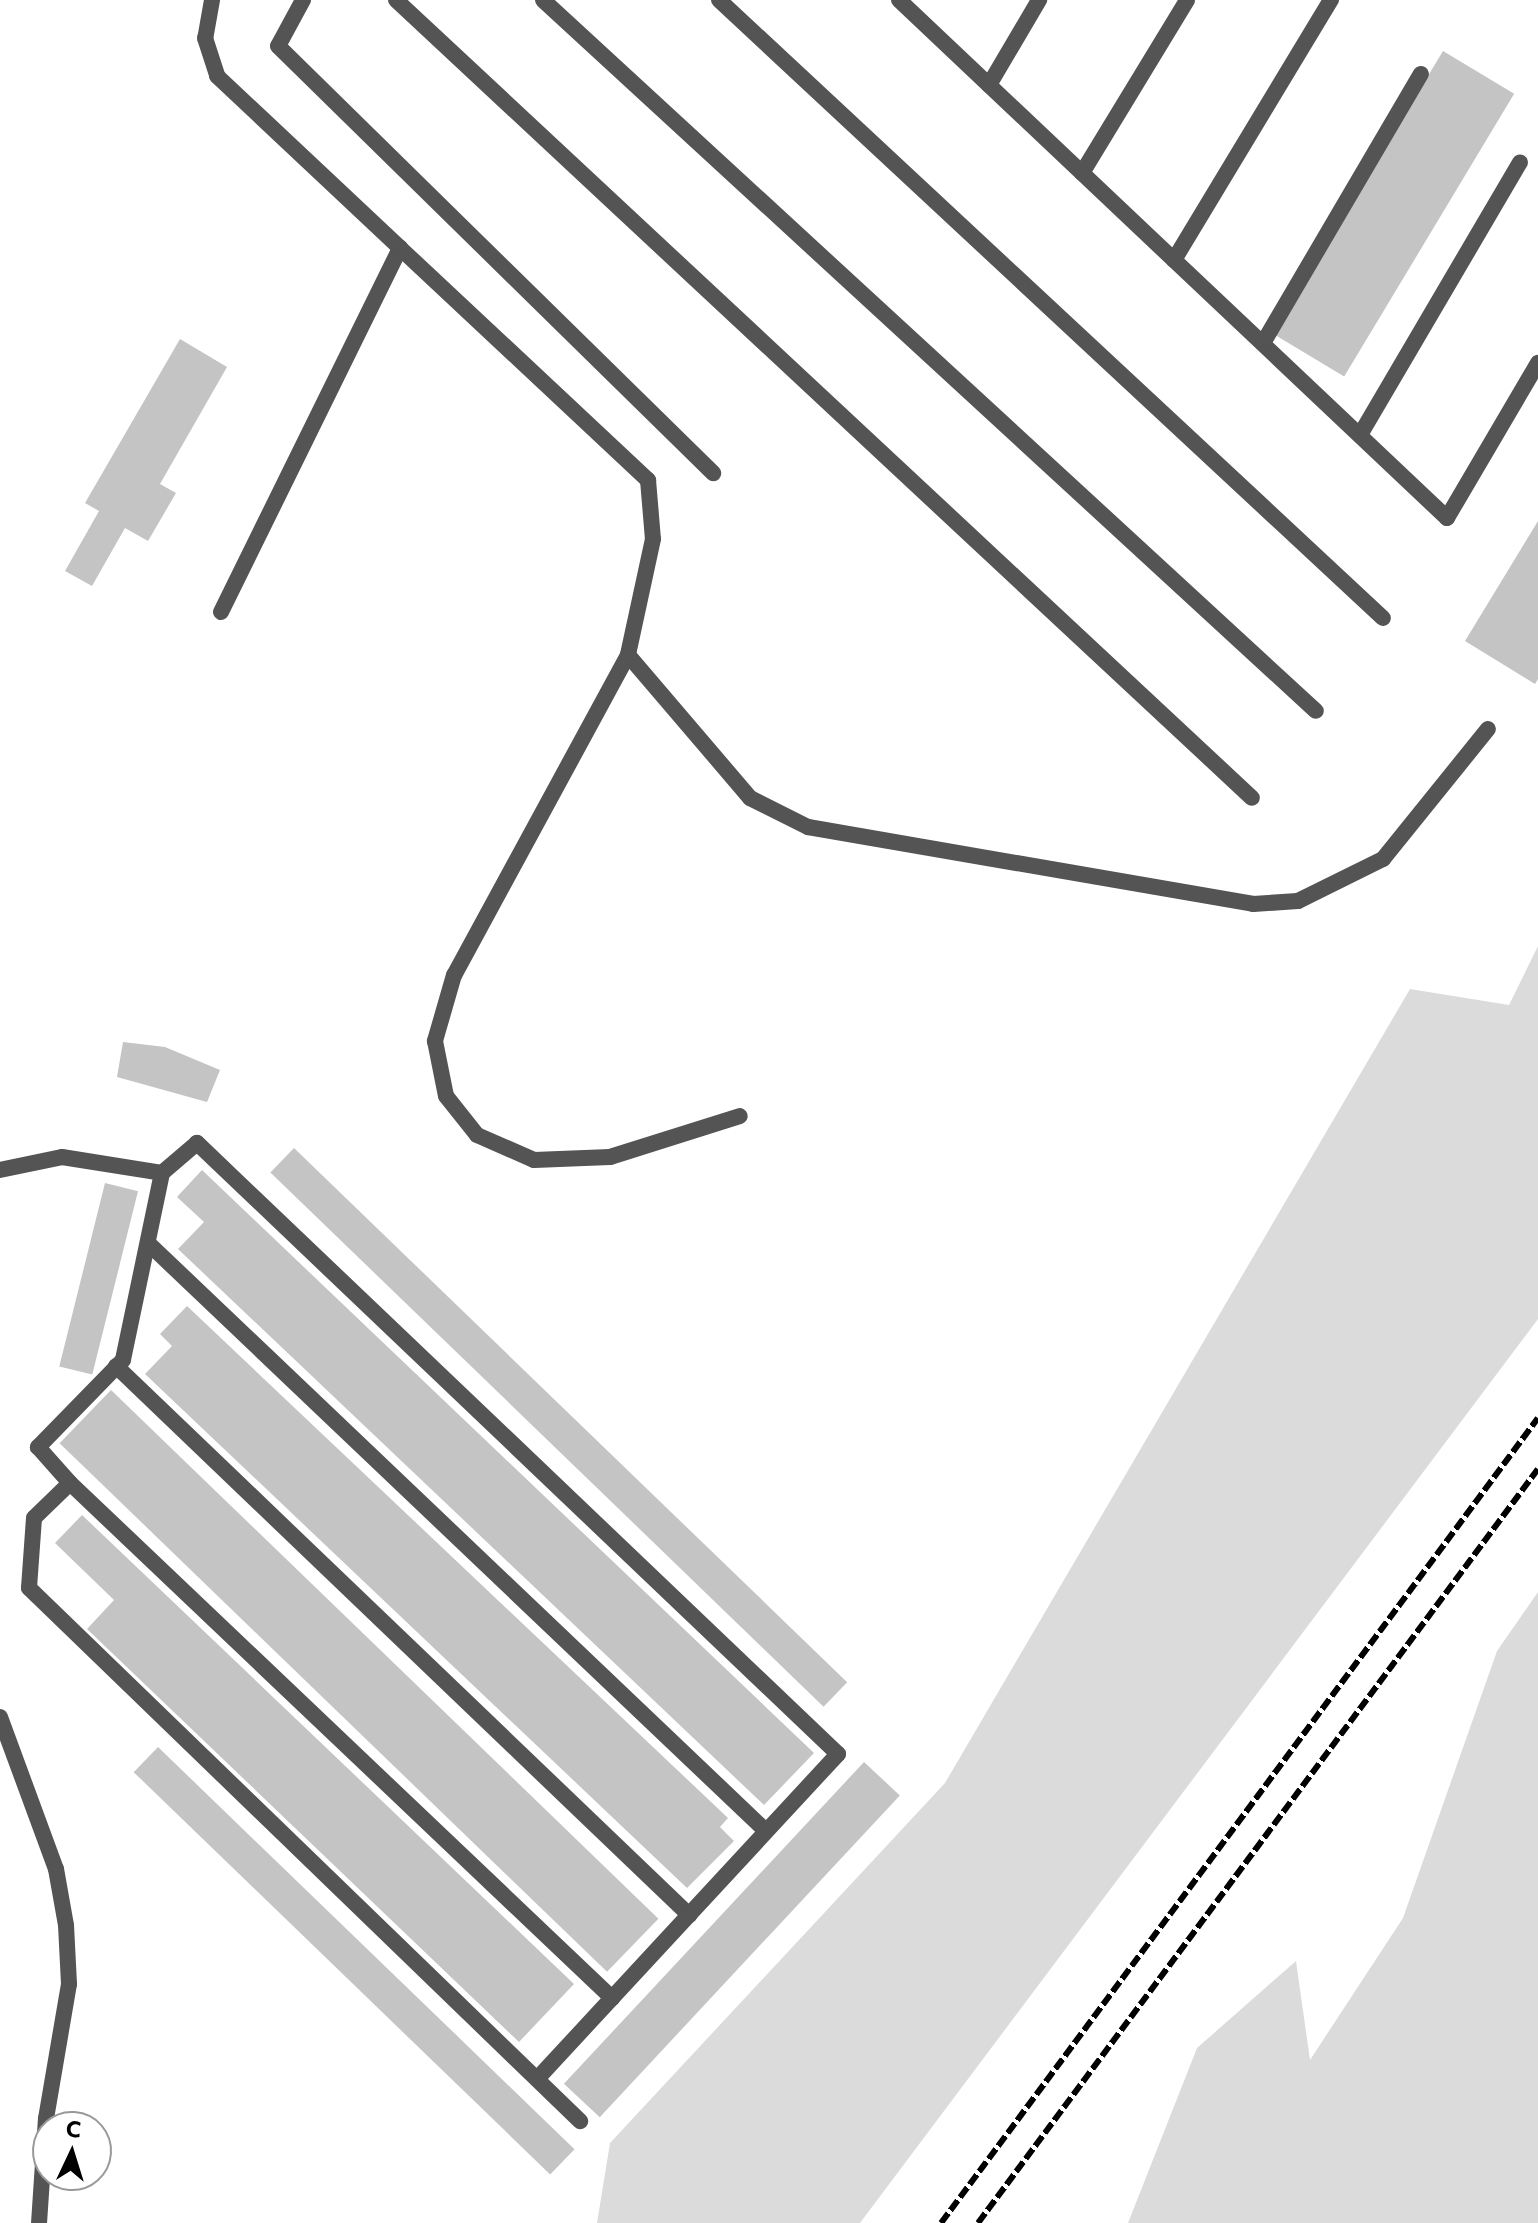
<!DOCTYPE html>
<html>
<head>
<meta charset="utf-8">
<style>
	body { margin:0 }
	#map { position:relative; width:1538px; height:2223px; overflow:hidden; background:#fff; font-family:Commissioner,sans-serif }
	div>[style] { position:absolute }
	.green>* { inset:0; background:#dbdbdb }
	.building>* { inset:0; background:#c4c4c4; transform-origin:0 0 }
	.lane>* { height:16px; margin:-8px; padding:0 8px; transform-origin:8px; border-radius:8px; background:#545454 }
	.street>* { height:16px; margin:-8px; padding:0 8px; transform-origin:8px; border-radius:8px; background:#545454 }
	.rail>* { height:6px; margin-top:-3px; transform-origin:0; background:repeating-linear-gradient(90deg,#000 0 12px,transparent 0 16px) }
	span { translate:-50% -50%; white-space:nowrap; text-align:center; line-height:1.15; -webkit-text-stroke:7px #fff; paint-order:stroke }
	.north { position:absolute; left:32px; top:2111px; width:80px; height:80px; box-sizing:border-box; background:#fff; border:2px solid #999; border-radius:50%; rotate:4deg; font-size:22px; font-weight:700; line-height:32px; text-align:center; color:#000 }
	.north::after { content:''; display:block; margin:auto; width:28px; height:36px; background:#000; clip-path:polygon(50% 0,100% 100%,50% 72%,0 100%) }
</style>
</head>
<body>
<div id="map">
	<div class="green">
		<i style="clip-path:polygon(1538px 946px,1538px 1319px,860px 2223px,597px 2223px,610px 2143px,945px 1783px,1410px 989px,1509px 1005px)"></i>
		<i style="clip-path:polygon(1538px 1592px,1538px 2223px,1128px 2223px,1197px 2048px,1296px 1961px,1310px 2060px,1403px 1918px,1497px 1651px)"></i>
	</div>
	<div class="building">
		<i style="left:1443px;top:51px;width:83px;height:330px;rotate:31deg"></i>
		<i style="clip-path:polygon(180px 339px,227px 367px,160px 484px,176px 493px,148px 541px,125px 528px,92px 586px,65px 571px,99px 511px,85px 503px)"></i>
		<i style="clip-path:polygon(1538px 521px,1538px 679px,1535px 684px,1465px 641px)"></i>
		<i style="clip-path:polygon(123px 1042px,165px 1047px,220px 1070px,207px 1102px,117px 1077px)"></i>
		<i style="left:294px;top:1148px;width:769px;height:34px;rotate:44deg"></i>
		<i style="clip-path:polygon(202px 1170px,814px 1753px,764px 1805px,178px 1249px,204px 1222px,177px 1197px)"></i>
		<i style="left:105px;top:1183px;width:34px;height:189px;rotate:14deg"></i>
		<i style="clip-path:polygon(187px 1306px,728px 1818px,720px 1827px,734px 1841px,687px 1888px,145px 1374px,172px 1346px,160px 1334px)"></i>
		<i style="left:111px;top:1390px;width:761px;height:74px;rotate:44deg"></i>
		<i style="clip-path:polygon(82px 1515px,574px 1984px,519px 2042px,87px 1629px,114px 1600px,55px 1543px)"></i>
		<i style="left:158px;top:1747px;width:579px;height:35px;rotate:44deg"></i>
		<i style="left:864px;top:1762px;width:49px;height:440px;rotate:43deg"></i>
	</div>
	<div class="lane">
		<i style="left:303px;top:0;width:52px;rotate:118.5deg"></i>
		<i style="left:278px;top:46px;width:610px;rotate:44.47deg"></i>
		<i style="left:396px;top:0;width:1170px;rotate:42.99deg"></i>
		<i style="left:543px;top:0;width:1050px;rotate:42.61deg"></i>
		<i style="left:719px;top:0;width:907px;rotate:42.95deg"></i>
		<i style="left:899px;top:0;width:754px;rotate:43.39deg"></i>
		<i style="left:1447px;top:518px;width:180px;rotate:-59.6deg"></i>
		<i style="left:989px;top:85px;width:99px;rotate:-59.5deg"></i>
		<i style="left:1082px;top:173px;width:202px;rotate:-58.7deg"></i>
		<i style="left:1174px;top:260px;width:304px;rotate:-58.9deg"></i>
		<i style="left:1263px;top:343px;width:312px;rotate:-59.6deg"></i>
		<i style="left:1360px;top:435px;width:316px;rotate:-59.6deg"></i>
		<i style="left:221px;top:612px;width:406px;rotate:-63.8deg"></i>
		<i style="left:400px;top:248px;width:340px;rotate:43.1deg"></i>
		<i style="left:648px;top:480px;width:59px;rotate:85.2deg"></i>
		<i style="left:653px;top:539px;width:119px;rotate:102.2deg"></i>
		<i style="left:628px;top:655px;width:364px;rotate:118.5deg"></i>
		<i style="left:454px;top:975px;width:69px;rotate:106.1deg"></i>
		<i style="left:435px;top:1041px;width:56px;rotate:78.7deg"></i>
		<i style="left:446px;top:1096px;width:50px;rotate:51.5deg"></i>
		<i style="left:477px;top:1135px;width:62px;rotate:23.7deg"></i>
		<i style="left:534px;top:1160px;width:76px;rotate:-2.3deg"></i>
		<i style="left:610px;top:1157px;width:136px;rotate:-17.5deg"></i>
		<i style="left:628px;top:655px;width:188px;rotate:49.5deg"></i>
		<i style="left:750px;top:798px;width:65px;rotate:26.6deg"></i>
		<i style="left:808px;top:827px;width:452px;rotate:9.8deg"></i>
		<i style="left:1253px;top:904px;width:45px;rotate:-3.8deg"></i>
		<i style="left:1298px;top:901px;width:95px;rotate:-26.3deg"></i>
		<i style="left:1383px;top:859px;width:167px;rotate:-51.1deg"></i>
		<i style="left:0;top:1170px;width:63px;rotate:-11.8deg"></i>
		<i style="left:62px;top:1157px;width:101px;rotate:9.1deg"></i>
		<i style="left:148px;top:1243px;width:853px;rotate:43.58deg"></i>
		<i style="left:116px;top:1366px;width:794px;rotate:43.77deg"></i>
		<i style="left:70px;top:1483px;width:748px;rotate:43.54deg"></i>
		<i style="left:537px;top:2079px;width:443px;rotate:-47.2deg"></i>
		<i style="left:838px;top:1754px;width:886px;rotate:-136.37deg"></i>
		<i style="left:197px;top:1143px;width:46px;rotate:139.4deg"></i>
		<i style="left:162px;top:1173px;width:191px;rotate:101.8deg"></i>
		<i style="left:123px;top:1360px;width:122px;rotate:134.3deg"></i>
		<i style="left:38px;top:1447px;width:48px;rotate:48.4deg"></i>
		<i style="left:70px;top:1483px;width:50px;rotate:135.8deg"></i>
		<i style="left:34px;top:1518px;width:70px;rotate:94.1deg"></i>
		<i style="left:29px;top:1588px;width:767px;rotate:44.05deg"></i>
	</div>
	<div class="street">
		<i style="left:212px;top:0;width:39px;rotate:100deg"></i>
		<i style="left:205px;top:38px;width:40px;rotate:72deg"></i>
		<i style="left:217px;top:76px;width:251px;rotate:43.2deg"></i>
		<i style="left:0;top:1717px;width:162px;rotate:69.8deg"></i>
		<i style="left:56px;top:1869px;width:57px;rotate:79.9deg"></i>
		<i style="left:66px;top:1925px;width:59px;rotate:87.1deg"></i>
		<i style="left:69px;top:1984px;width:136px;rotate:99.7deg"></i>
		<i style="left:46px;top:2118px;width:105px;rotate:93.8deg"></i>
	</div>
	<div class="rail">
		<i style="left:941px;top:2223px;width:1002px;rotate:-53.44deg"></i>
		<i style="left:978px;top:2223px;width:939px;rotate:-53.4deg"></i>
	</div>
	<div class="north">С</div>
</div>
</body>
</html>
